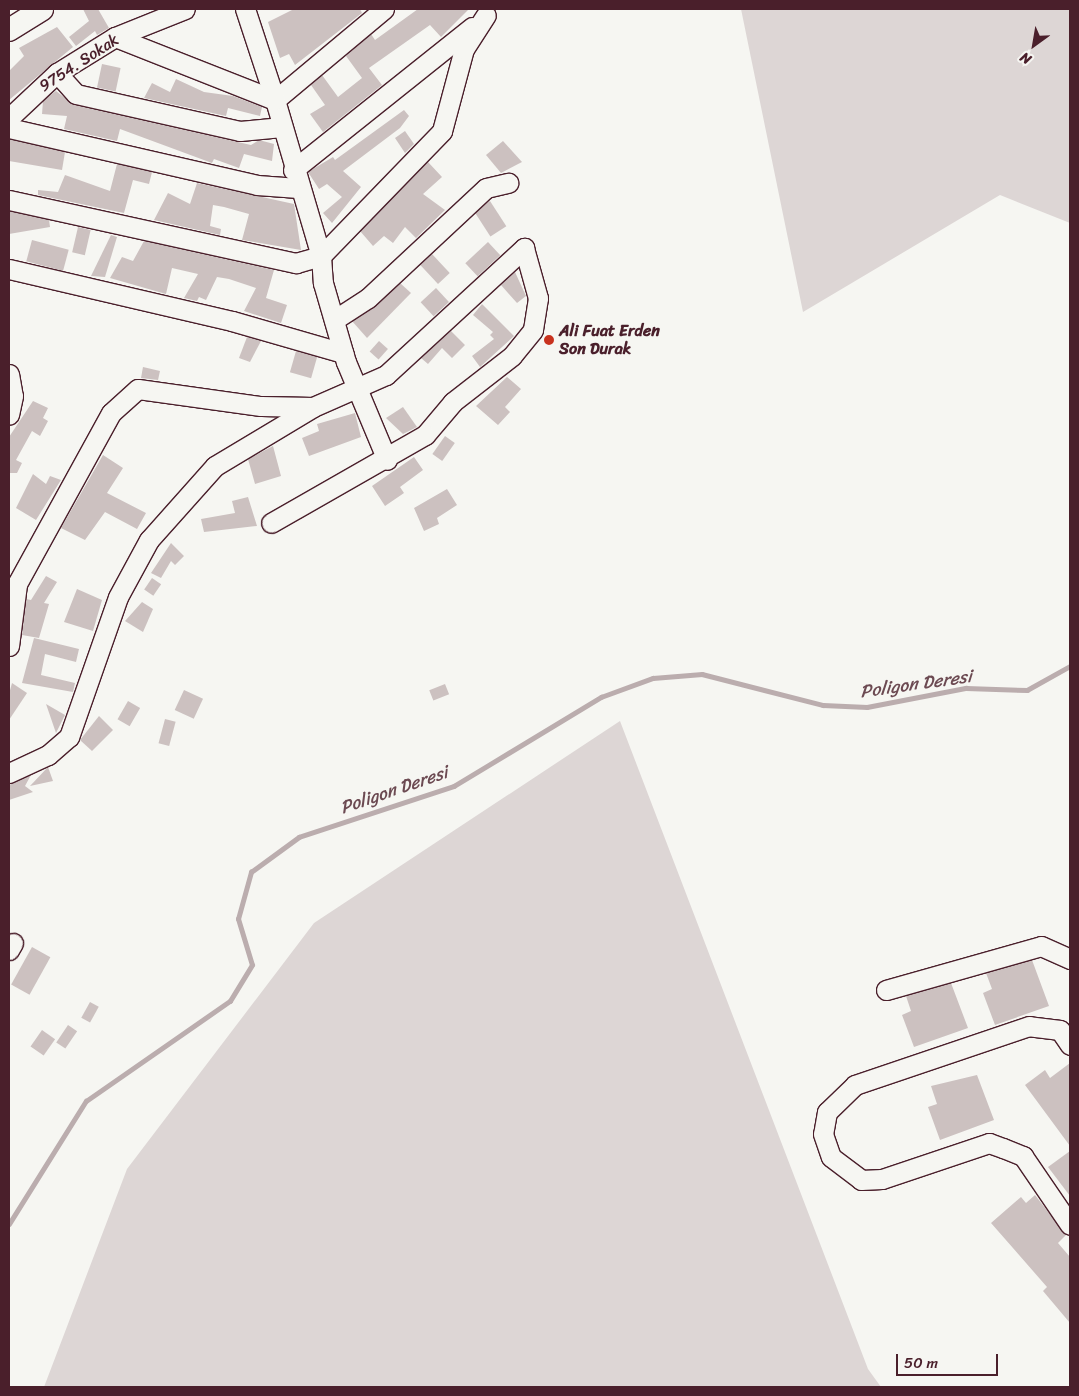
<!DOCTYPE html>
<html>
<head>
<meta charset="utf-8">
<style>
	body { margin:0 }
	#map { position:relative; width:1079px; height:1396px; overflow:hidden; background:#f6f6f2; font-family:Sriracha,sans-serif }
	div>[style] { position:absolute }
	.green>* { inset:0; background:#ddd6d5 }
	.stream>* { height:4.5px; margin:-2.25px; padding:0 2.25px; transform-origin:2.25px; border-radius:2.25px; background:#bbadae }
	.building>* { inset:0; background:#ccc1c0; transform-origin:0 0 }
	.roads { filter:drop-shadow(1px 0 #4a1f2b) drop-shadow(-1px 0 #4a1f2b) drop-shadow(0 1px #4a1f2b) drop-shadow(0 -1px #4a1f2b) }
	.minor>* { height:19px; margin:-9.5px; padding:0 9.5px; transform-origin:9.5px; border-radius:9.5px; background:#f6f6f2 }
	.major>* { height:22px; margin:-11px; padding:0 11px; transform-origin:11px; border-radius:11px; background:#f6f6f2 }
	.dots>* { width:14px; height:14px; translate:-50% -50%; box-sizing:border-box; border:2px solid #f6f6f2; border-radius:50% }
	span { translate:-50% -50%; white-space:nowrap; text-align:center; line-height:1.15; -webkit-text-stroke:4px #f6f6f2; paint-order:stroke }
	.street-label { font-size:16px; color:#4a1f2b }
	.poi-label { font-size:16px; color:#4a1f2b; font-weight:700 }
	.left { translate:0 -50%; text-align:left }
	.water-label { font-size:18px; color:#6c4a52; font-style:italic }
	.frame { position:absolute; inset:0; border:10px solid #4a1f2b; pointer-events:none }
	.north { position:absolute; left:1009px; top:20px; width:50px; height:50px; -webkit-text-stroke:4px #f6f6f2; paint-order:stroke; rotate:212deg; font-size:14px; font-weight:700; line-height:20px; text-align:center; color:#4a1f2b }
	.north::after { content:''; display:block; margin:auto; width:18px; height:22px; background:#4a1f2b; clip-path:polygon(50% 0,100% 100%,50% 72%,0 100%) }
	.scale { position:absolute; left:896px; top:1354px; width:102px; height:22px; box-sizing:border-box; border:2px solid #4a1f2b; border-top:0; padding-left:6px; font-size:15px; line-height:18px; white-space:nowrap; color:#4a1f2b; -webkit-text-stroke:4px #f6f6f2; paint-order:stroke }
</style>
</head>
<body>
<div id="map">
	<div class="green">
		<i style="clip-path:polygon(741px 9px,1070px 9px,1070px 223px,1000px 195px,803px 312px)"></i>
		<i style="clip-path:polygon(620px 721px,868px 1369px,881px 1387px,44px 1387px,127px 1169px,314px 923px)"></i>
	</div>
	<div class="stream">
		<i style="left:9px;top:1224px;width:145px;rotate:-58deg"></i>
		<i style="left:86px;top:1101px;width:175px;rotate:-34.8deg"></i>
		<i style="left:230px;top:1001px;width:42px;rotate:-58.6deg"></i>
		<i style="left:252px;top:965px;width:48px;rotate:-106.9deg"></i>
		<i style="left:238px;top:919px;width:49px;rotate:-74.5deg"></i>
		<i style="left:251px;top:872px;width:59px;rotate:-36.1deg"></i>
		<i style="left:299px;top:837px;width:163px;rotate:-18.2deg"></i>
		<i style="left:454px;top:786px;width:172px;rotate:-31.2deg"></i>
		<i style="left:601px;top:697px;width:55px;rotate:-20.1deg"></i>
		<i style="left:653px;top:678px;width:49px;rotate:-4.7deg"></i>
		<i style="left:702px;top:674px;width:125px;rotate:14.4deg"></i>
		<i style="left:823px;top:705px;width:44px;rotate:2.6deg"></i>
		<i style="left:867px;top:707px;width:101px;rotate:-10.9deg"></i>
		<i style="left:966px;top:688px;width:61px;rotate:1.9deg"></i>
		<i style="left:1027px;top:690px;width:49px;rotate:-29.2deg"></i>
	</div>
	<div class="building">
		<i style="clip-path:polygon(83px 9px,98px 9px,109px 28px,97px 35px,95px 31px,76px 46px,69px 37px,89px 21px)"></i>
		<i style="clip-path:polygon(294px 9px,360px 9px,362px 13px,295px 65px,289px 54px,280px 58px,268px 22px)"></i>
		<i style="clip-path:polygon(418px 9px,469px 9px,441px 37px,430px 25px,369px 68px,382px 85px,323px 132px,310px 114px,325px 105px,311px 85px,322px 75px,338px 97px,362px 78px,346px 56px,371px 34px,375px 40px)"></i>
		<i style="clip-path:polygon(57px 27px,73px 47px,9px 100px,9px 71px,24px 56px,19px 48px)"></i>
		<i style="left:102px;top:64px;width:19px;height:24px;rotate:12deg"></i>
		<i style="clip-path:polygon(176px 79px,204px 92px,233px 96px,262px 107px,260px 116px,228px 108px,226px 116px,144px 98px,152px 83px,170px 92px)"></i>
		<i style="clip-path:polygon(56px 91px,74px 105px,251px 145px,259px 140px,274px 144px,272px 161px,244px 154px,239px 168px,214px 159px,212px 163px,120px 129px,117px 141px,64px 129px,67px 116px,42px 114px,43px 101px)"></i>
		<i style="clip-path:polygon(404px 110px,409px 116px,400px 128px,343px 171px,361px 187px,332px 223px,323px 213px,342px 197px,327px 184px,319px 189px,308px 172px,333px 157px,335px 160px)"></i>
		<i style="clip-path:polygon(405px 131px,414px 144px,405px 153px,395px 138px)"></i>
		<i style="clip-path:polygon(9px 139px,65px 152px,62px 170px,9px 161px)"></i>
		<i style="clip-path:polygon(503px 141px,522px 162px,501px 173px,486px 155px)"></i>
		<i style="clip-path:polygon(428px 162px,442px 177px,423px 194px,445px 210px,416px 238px,405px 227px,393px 243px,384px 236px,373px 246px,360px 231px)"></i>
		<i style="clip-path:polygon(117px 164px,152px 172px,149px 184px,133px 180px,124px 213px,38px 195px,38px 190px,58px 192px,65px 175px,110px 191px)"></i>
		<i style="clip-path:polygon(197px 183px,294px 204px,301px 250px,242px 240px,249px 214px,224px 207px,213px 205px,210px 226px,221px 229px,220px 235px,154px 220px,168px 193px,190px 204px)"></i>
		<i style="left:490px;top:201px;width:30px;height:19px;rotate:57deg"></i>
		<i style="clip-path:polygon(9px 211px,49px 220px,50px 227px,9px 234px)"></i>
		<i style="left:78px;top:227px;width:13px;height:26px;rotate:13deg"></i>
		<i style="clip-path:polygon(111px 235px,117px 237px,105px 277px,91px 276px)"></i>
		<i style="left:32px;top:240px;width:38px;height:22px;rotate:15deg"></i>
		<i style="clip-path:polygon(144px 241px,274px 270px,266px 298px,287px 305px,281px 323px,244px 311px,256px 288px,229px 279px,217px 277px,206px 300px,199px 297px,197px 301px,184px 298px,198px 274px,172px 268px,166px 294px,110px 278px,122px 257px,133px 261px)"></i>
		<i style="left:488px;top:242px;width:18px;height:31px;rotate:47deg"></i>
		<i style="left:432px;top:254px;width:26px;height:16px;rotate:47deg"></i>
		<i style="clip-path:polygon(515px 272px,526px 296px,517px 303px,501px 285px)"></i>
		<i style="clip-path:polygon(400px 283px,411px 293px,367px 338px,352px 321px)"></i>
		<i style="left:436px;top:288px;width:19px;height:21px;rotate:47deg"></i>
		<i style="clip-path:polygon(482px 304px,514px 336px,480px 367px,472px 356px,494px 339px,490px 335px,493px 332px,473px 315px)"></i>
		<i style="clip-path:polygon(451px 331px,465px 345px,452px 358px,442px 348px,428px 364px,421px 358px)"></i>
		<i style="clip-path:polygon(247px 337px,261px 341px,250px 362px,239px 358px)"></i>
		<i style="left:379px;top:341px;width:12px;height:14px;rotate:42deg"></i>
		<i style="left:296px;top:351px;width:22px;height:22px;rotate:16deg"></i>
		<i style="clip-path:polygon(143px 367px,160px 371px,158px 380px,141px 378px)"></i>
		<i style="clip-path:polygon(507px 377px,521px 389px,505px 407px,510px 412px,498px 425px,476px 406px)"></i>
		<i style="clip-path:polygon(33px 401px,48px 408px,43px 418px,48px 421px,40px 436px,32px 431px,16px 460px,22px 463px,17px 473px,9px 473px,9px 437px)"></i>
		<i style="clip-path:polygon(403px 407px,417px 427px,403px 434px,386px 418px)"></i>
		<i style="clip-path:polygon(355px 413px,361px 437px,309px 456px,302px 438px,319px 431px,317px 424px)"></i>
		<i style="left:445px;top:436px;width:12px;height:22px;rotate:35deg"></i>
		<i style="clip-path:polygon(273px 446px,281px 476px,255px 484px,248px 459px)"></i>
		<i style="clip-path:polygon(103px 455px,123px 468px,107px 493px,146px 513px,137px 529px,105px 512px,85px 540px,61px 528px)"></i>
		<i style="clip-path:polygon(414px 457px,423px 470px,400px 487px,404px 493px,385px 506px,372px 486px)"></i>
		<i style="clip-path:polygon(33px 474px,46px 484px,50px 476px,61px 480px,36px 520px,16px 508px)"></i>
		<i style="clip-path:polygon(447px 489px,457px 505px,437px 518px,439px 524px,424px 531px,414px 508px)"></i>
		<i style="clip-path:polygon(248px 497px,257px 526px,204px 532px,201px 519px,235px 513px,232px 501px)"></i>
		<i style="clip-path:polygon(171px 543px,184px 556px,175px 565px,171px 561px,161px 578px,151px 573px)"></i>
		<i style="clip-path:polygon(46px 576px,57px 582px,44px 603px,49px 604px,39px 638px,22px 635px,26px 599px,31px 600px)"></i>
		<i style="left:152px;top:578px;width:11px;height:14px;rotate:34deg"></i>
		<i style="clip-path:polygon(77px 589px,102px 600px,93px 631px,64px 622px)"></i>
		<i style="clip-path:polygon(142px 602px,153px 609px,143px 632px,125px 621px)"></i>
		<i style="clip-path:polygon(34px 638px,79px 649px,76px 662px,45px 654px,41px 675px,75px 683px,73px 692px,22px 683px)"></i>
		<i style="clip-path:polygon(12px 683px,27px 693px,9px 720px,9px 694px)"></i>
		<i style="left:445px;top:684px;width:11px;height:17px;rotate:68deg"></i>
		<i style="left:184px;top:690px;width:21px;height:22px;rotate:25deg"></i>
		<i style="left:128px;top:701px;width:14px;height:21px;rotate:30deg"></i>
		<i style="clip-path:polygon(46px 704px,65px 715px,56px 733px)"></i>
		<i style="clip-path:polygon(99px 716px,113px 730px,92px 751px,80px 740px)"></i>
		<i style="left:165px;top:719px;width:11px;height:25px;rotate:15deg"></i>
		<i style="clip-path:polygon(48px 767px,53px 781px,30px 786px)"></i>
		<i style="clip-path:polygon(31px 775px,25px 786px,33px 792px,9px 800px,9px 785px)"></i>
		<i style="left:32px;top:947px;width:21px;height:43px;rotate:29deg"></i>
		<i style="clip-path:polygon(1032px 960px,1049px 1006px,995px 1025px,983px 993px,992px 989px,986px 973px)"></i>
		<i style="clip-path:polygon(951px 983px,968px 1028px,914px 1047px,902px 1015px,911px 1011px,906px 996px)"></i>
		<i style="left:90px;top:1002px;width:10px;height:18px;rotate:29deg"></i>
		<i style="left:68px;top:1025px;width:11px;height:21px;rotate:34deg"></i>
		<i style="left:42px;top:1030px;width:16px;height:20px;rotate:35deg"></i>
		<i style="clip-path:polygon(1070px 1063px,1070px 1146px,1025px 1085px,1045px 1070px,1050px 1078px)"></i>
		<i style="clip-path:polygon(977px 1075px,994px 1120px,940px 1140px,928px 1107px,937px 1104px,931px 1086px)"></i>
		<i style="clip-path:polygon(1070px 1151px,1070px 1196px,1048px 1167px)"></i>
		<i style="clip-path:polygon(1035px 1195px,1066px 1235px,1058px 1243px,1070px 1257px,1070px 1323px,1043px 1291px,1047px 1287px,991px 1223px,1021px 1197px,1026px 1203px)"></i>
	</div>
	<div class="roads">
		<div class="minor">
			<i style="left:384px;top:9px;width:142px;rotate:140.1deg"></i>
			<i style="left:275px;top:100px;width:163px;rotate:73.6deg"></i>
			<i style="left:321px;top:256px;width:27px;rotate:86deg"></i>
			<i style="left:323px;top:283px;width:82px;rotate:73.8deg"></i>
			<i style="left:346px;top:362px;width:106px;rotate:67.3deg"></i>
			<i style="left:115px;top:37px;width:172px;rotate:21.5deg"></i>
			<i style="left:275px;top:100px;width:96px;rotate:-108.2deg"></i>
			<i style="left:57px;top:73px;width:28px;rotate:48deg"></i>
			<i style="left:76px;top:94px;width:168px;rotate:12.7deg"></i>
			<i style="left:240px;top:131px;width:42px;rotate:-5.4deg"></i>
			<i style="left:9px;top:118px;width:66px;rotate:-43.2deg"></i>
			<i style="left:57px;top:73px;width:68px;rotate:-31.8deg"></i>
			<i style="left:115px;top:37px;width:75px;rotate:-21.8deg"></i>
			<i style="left:9px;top:128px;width:254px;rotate:12.9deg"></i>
			<i style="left:257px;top:185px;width:41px;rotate:4.2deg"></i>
			<i style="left:293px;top:170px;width:229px;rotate:-38.6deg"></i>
			<i style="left:9px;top:200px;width:294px;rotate:12.4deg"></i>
			<i style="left:296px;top:263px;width:26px;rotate:-16deg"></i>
			<i style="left:321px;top:256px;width:174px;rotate:-45.9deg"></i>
			<i style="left:442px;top:131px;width:85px;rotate:-75deg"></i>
			<i style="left:464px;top:49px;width:40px;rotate:-57.1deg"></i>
			<i style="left:9px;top:269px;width:229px;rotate:13.1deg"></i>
			<i style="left:232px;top:321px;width:116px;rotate:16.1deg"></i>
			<i style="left:334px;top:320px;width:40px;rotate:-32.9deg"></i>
			<i style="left:368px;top:298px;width:161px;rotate:-43deg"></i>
			<i style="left:486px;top:188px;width:23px;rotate:-13deg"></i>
			<i style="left:9px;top:374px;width:22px;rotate:80deg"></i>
			<i style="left:13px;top:396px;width:19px;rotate:102deg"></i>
			<i style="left:9px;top:646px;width:63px;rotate:-82.6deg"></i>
			<i style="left:17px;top:584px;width:195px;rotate:-61.2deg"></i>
			<i style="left:111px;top:413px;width:36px;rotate:-42deg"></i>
			<i style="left:138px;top:389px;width:124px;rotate:7.9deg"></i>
			<i style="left:261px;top:406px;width:52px;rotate:1.1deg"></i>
			<i style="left:9px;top:773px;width:43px;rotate:-24.8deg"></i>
			<i style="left:48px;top:755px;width:28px;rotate:-41deg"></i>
			<i style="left:69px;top:737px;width:148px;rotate:-70.7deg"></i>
			<i style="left:118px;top:597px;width:65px;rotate:-61.5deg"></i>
			<i style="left:149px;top:540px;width:99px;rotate:-48.3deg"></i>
			<i style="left:215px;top:466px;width:114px;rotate:-31deg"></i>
			<i style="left:313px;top:407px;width:80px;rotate:-23.7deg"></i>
			<i style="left:386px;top:375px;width:188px;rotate:-42.6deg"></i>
			<i style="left:524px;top:248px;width:52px;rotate:74.4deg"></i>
			<i style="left:538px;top:298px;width:32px;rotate:99deg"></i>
			<i style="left:533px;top:330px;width:33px;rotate:129deg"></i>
			<i style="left:512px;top:356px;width:75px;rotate:142.1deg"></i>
			<i style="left:453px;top:402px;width:43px;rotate:130.3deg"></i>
			<i style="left:425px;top:435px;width:177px;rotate:150.3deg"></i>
			<i style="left:9px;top:950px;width:8px;rotate:-60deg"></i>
			<i style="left:886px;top:990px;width:161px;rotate:-15.8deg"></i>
			<i style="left:1041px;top:946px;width:32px;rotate:24deg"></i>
			<i style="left:1070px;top:1045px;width:18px;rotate:-124deg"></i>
			<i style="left:1060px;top:1030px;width:31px;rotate:-173deg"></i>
			<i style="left:1029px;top:1026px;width:184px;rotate:161.3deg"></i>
			<i style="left:855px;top:1085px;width:39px;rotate:136deg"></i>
			<i style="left:827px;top:1112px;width:22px;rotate:100deg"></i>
			<i style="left:823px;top:1134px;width:24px;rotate:71deg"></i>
			<i style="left:831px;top:1157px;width:38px;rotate:37deg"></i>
			<i style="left:861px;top:1180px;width:21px;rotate:-3deg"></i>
			<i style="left:882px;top:1179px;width:113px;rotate:-18.6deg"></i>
			<i style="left:989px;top:1143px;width:15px;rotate:20deg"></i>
			<i style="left:1003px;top:1148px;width:22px;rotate:22deg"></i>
			<i style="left:1023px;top:1156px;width:83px;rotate:55.7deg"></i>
		</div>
		<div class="major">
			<i style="left:9px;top:30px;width:39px;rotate:-32deg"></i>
		</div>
	</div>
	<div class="dots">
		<i style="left:549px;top:340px;background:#c8321e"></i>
	</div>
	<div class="street-label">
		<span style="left:79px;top:63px;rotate:-33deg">9754. Sokak</span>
	</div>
	<div class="poi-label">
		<span class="left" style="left:559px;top:340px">Ali Fuat Erden<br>Son Durak</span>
	</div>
	<div class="water-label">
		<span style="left:916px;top:684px;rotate:-8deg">Poligon Deresi</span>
		<span style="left:394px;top:790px;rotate:-19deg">Poligon Deresi</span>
	</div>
	<div class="frame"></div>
	<div class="north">N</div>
	<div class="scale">50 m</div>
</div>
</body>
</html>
